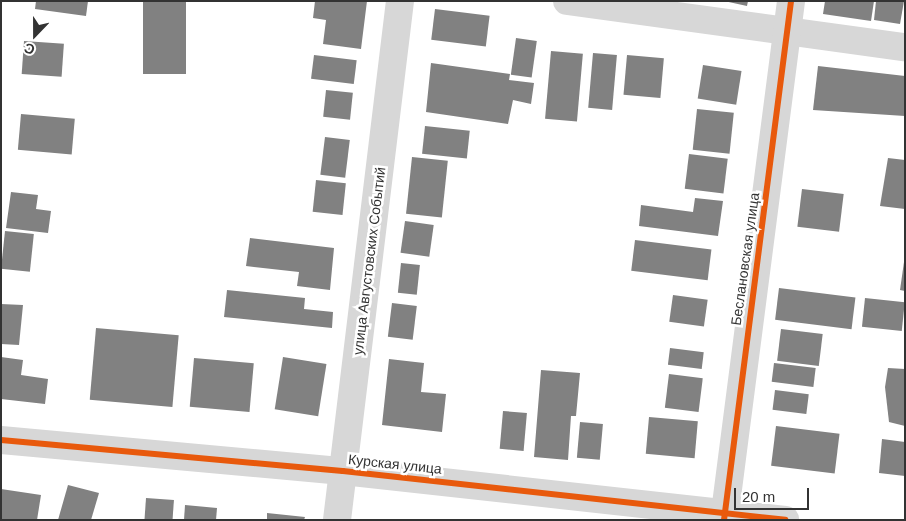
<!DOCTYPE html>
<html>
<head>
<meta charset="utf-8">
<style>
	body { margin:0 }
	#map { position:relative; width:906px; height:521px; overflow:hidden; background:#fff; font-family:Helvetica,sans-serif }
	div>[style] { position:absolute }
	.building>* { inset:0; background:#818181; transform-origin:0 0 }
	.street>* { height:28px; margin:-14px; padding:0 14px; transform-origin:14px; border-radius:14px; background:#d7d7d7 }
	.cycleway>* { height:6px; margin:-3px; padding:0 3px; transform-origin:3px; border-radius:3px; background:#e8590c }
	span { translate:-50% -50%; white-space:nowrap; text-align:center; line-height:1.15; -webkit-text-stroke:5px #fff; paint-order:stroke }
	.street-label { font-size:14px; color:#333 }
	.frame { position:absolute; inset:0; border:2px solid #333; pointer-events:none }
	.north { position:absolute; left:10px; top:10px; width:50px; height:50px; -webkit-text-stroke:4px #fff; paint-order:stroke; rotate:202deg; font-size:14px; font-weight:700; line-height:20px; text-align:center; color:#333 }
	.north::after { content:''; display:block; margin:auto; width:18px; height:22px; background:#333; clip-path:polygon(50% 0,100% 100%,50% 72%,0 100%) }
	.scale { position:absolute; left:734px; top:488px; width:75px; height:22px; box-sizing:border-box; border:2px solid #333; border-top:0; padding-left:6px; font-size:15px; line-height:18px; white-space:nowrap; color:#333; -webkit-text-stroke:4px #fff; paint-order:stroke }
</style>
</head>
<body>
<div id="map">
	<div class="building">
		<i style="clip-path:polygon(36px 1px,88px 1px,86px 16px,35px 9px)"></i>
		<i style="left:143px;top:1px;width:43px;height:73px"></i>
		<i style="clip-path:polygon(315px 1px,367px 1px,361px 49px,323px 44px,326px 20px,313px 18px)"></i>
		<i style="clip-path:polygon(724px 1px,748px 1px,747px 6px)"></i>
		<i style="clip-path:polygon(825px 1px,874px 1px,871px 21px,823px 14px)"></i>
		<i style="clip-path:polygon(876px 1px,904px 1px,900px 24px,874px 20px)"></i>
		<i style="left:435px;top:9px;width:55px;height:31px;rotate:7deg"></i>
		<i style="left:516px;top:38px;width:21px;height:37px;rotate:8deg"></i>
		<i style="left:24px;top:41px;width:40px;height:33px;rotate:4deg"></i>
		<i style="left:551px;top:51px;width:32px;height:68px;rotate:5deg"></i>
		<i style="left:593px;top:53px;width:24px;height:55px;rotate:5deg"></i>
		<i style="left:314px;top:55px;width:43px;height:24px;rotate:7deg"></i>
		<i style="left:627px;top:55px;width:37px;height:40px;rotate:5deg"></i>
		<i style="clip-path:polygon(431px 63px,510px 74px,509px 80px,534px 83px,531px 104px,513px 100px,508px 124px,426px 112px)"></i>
		<i style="left:703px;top:65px;width:39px;height:34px;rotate:9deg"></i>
		<i style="clip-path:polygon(818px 66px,905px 76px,905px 116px,813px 110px)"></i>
		<i style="left:326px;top:90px;width:27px;height:27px;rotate:6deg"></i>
		<i style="left:697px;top:109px;width:37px;height:41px;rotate:6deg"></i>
		<i style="left:21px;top:114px;width:54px;height:36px;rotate:5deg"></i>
		<i style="left:425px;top:126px;width:45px;height:28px;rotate:6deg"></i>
		<i style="left:325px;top:137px;width:25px;height:38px;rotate:7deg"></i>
		<i style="left:689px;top:154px;width:39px;height:35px;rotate:7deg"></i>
		<i style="left:412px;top:157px;width:36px;height:57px;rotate:6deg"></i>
		<i style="clip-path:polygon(888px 158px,905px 160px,905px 209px,880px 206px)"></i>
		<i style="left:316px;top:180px;width:30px;height:32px;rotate:6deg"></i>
		<i style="left:802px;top:189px;width:42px;height:38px;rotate:7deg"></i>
		<i style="clip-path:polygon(11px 192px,38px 195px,36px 209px,51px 211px,48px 233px,6px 228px)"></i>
		<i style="clip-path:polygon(695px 198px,723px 201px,718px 236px,639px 226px,641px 205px,693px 212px)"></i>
		<i style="left:405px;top:221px;width:29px;height:32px;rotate:8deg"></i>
		<i style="left:5px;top:231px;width:29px;height:38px;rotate:6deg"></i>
		<i style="clip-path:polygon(250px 238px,334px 248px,330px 290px,297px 286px,299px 272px,246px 266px)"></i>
		<i style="left:635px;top:240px;width:77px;height:31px;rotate:7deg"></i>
		<i style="clip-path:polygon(904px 262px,905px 262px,905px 291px,900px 290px)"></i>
		<i style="left:401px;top:263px;width:19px;height:30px;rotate:6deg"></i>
		<i style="left:779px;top:288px;width:77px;height:32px;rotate:7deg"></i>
		<i style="clip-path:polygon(227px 290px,305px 298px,304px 309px,333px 312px,332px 328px,224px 317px)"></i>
		<i style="left:673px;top:295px;width:35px;height:27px;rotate:8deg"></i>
		<i style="left:865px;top:298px;width:40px;height:29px;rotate:6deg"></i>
		<i style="left:392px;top:303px;width:25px;height:34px;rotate:7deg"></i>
		<i style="clip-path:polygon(1px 304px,23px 305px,19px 345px,1px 344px)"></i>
		<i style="left:96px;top:328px;width:83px;height:72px;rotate:5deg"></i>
		<i style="left:781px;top:329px;width:42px;height:32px;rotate:7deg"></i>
		<i style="left:670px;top:348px;width:34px;height:17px;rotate:7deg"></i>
		<i style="clip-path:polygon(1px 357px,23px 360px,21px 375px,48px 379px,45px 404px,1px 399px)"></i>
		<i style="left:283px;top:357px;width:44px;height:53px;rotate:9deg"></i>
		<i style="left:194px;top:358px;width:60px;height:49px;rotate:5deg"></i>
		<i style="clip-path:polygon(389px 359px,424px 363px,421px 392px,446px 394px,442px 432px,382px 425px)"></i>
		<i style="left:774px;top:363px;width:42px;height:19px;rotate:7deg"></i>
		<i style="clip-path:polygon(888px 368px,905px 369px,905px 426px,889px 422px,885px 387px)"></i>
		<i style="clip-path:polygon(541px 370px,580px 373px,576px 416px,571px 416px,568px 460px,534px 457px)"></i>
		<i style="left:669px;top:374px;width:34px;height:34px;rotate:7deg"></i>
		<i style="left:775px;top:390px;width:34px;height:20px;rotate:7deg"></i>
		<i style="left:503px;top:411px;width:24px;height:38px;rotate:5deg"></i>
		<i style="left:649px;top:417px;width:49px;height:37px;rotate:5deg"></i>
		<i style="left:580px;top:422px;width:23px;height:36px;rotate:5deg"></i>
		<i style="left:776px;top:426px;width:64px;height:40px;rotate:7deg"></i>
		<i style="clip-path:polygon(882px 439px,905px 442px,905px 476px,879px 473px)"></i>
		<i style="clip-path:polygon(68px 485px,99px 493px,91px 520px,58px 520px)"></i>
		<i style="clip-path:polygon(1px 489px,41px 495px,37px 520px,1px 520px)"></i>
		<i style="left:146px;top:498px;width:28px;height:22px;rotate:4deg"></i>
		<i style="clip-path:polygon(185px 505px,217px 508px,216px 520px,184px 520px)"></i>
		<i style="clip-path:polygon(267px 513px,305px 517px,304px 520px,267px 520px)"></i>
	</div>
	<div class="street">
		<i style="left:567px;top:1px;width:341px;rotate:7.8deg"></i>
		<i style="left:1px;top:440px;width:343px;rotate:5.2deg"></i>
		<i style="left:343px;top:471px;width:445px;rotate:6.3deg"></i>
		<i style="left:337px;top:520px;width:523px;rotate:-83.08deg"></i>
		<i style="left:724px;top:520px;width:523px;rotate:-82.64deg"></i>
	</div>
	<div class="cycleway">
		<i style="left:1px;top:440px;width:343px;rotate:5.2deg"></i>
		<i style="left:343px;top:471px;width:445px;rotate:6.3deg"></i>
		<i style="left:724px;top:520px;width:523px;rotate:-82.64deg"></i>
	</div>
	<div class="street-label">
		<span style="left:745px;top:259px;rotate:-82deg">Беслановская улица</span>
		<span style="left:369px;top:261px;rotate:-83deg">улица Августовских Событий</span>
		<span style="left:395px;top:464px;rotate:6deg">Курская улица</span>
	</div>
	<div class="frame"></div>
	<div class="north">С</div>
	<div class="scale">20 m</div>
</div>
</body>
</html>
